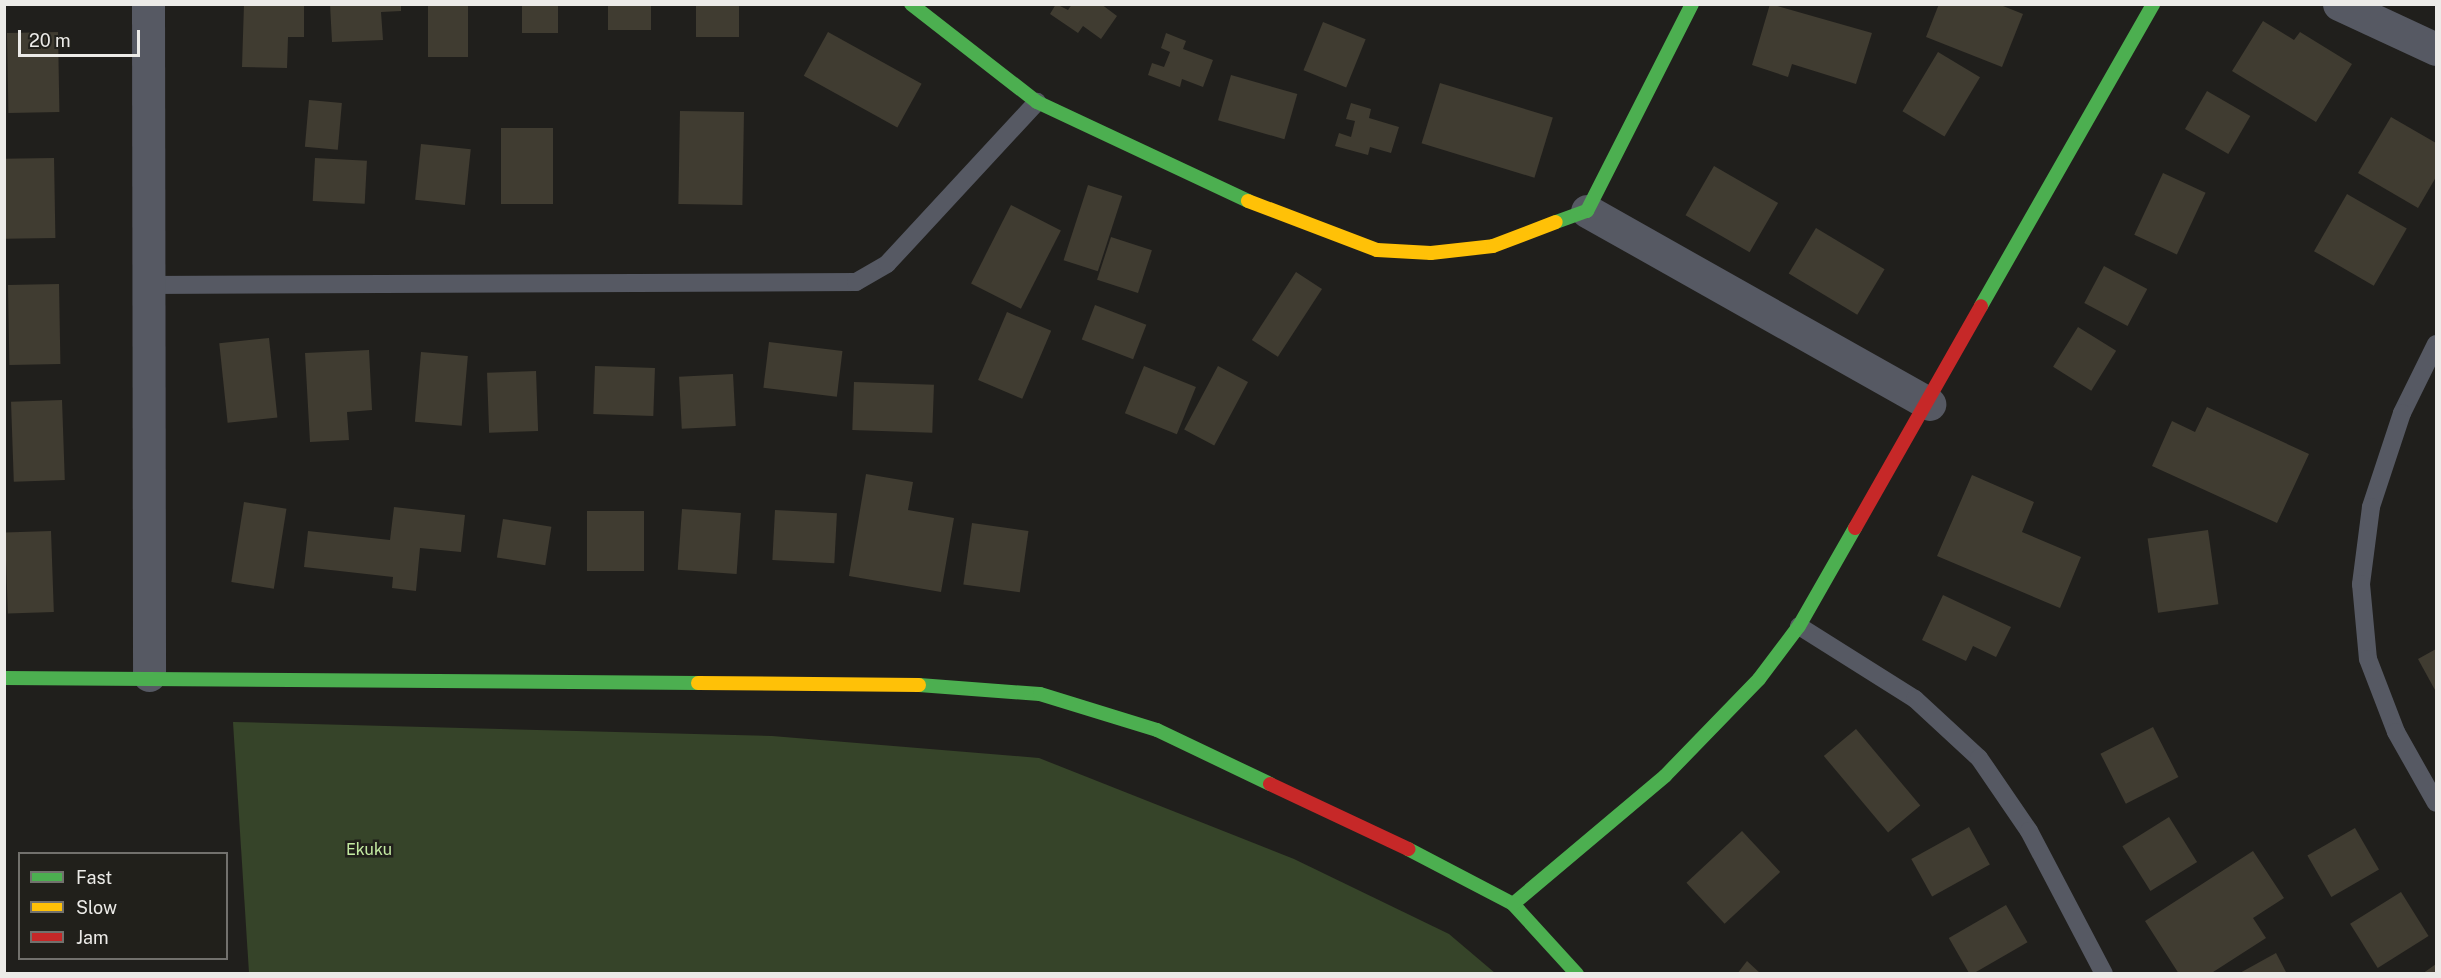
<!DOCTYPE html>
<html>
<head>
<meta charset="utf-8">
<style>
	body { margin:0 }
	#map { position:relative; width:2441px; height:978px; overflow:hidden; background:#201f1c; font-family:"Public Sans",sans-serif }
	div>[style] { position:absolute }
	.green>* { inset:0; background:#364429 }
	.building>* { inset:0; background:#403c31; transform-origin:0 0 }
	.lane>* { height:18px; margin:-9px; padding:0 9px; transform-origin:9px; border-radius:9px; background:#565963 }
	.street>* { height:33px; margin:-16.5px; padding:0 16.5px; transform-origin:16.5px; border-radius:16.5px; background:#565963 }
	.fast>* { height:14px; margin:-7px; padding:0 7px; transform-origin:7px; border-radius:7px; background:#4caf50 }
	.slow>* { height:14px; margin:-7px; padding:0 7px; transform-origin:7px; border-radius:7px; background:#ffc107 }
	.jam>* { height:14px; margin:-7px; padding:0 7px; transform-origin:7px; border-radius:7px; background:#c62828 }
	span { translate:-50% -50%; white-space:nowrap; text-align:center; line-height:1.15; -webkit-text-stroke:5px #21201b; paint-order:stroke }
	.park-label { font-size:16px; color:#c3e9a1 }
	.frame { position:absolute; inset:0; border:6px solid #ecebe8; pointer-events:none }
	.legend { position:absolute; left:18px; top:852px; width:210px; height:108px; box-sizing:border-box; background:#21201b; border:2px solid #72716d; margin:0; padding:8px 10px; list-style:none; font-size:18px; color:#ecebe8 }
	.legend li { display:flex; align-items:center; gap:12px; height:30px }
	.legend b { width:30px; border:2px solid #72716d }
	.scale { position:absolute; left:18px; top:30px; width:122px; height:27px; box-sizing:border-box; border:3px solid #ecebe8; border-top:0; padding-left:8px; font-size:18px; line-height:21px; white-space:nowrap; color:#ecebe8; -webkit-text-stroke:4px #21201b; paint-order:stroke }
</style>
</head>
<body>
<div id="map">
	<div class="green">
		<i style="clip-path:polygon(233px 722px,772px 736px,1039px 758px,1294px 859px,1449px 934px,1495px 973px,249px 973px)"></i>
	</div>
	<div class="building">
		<i style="clip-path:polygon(244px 4px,304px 4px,304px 37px,288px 37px,287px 68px,242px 67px)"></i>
		<i style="clip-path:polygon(330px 4px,401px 4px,401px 11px,381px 12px,383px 40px,332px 42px)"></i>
		<i style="left:428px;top:4px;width:40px;height:53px"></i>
		<i style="left:522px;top:4px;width:36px;height:29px"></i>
		<i style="left:608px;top:4px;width:43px;height:26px"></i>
		<i style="left:696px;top:4px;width:43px;height:33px"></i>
		<i style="clip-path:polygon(1056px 4px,1068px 10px,1072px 4px,1101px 4px,1117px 16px,1101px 39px,1083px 26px,1078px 33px,1050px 14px)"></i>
		<i style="clip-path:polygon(1770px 4px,1872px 33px,1856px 84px,1792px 64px,1788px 77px,1752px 65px)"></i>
		<i style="clip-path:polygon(1939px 4px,1998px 4px,2023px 14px,2002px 67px,1926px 37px)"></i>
		<i style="clip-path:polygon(2263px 21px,2294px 40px,2300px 32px,2352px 64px,2316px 122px,2232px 71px)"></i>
		<i style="left:1323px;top:22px;width:46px;height:52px;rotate:22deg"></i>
		<i style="left:58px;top:32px;width:80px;height:51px;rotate:89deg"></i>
		<i style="left:828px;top:32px;width:107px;height:50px;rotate:29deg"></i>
		<i style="clip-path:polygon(1166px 33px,1186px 41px,1183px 49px,1213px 60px,1203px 87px,1182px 79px,1180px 87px,1148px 75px,1152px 63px,1164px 67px,1170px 52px,1161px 48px)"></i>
		<i style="left:1938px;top:52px;width:49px;height:69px;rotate:31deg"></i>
		<i style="left:1231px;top:75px;width:69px;height:47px;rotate:16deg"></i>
		<i style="left:1440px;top:83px;width:118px;height:63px;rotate:17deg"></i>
		<i style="left:2207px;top:91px;width:50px;height:44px;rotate:30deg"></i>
		<i style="left:309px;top:100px;width:33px;height:47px;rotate:5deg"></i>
		<i style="clip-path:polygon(1351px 103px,1371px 109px,1369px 118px,1399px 127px,1391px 153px,1370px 147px,1368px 155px,1335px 146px,1339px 133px,1351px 137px,1355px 121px,1346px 119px)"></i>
		<i style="left:680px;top:111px;width:64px;height:93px;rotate:1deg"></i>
		<i style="clip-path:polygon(2391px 117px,2436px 143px,2436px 177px,2418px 208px,2358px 173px)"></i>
		<i style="left:501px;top:128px;width:52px;height:76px"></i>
		<i style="left:421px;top:144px;width:50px;height:56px;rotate:6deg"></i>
		<i style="left:54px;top:158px;width:80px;height:50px;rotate:89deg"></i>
		<i style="left:315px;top:158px;width:52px;height:43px;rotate:3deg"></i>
		<i style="left:1714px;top:166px;width:74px;height:57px;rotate:30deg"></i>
		<i style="left:2163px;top:173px;width:47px;height:68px;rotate:25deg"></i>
		<i style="left:1088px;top:185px;width:36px;height:79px;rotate:18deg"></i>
		<i style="left:2347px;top:194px;width:69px;height:66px;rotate:30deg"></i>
		<i style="left:1011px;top:205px;width:56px;height:88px;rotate:27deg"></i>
		<i style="left:1816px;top:228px;width:80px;height:53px;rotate:31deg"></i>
		<i style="left:1111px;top:237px;width:43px;height:45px;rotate:18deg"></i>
		<i style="left:2104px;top:266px;width:49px;height:42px;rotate:28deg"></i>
		<i style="left:1296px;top:272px;width:31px;height:81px;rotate:33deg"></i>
		<i style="left:59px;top:284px;width:80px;height:51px;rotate:89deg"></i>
		<i style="left:1095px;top:305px;width:55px;height:37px;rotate:21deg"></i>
		<i style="left:1007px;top:312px;width:48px;height:74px;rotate:23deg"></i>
		<i style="left:2078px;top:327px;width:45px;height:47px;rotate:32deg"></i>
		<i style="left:269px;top:338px;width:80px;height:50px;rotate:84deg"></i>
		<i style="left:769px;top:342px;width:74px;height:46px;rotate:7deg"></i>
		<i style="clip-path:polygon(369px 350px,372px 410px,347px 412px,349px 440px,310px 442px,305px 353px)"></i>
		<i style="left:421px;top:352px;width:47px;height:70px;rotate:5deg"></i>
		<i style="left:595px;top:366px;width:60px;height:48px;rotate:2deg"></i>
		<i style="left:1144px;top:366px;width:56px;height:51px;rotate:22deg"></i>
		<i style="left:1218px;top:366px;width:34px;height:72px;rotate:28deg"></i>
		<i style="left:536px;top:371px;width:60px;height:49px;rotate:88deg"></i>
		<i style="left:733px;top:374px;width:52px;height:54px;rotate:87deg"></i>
		<i style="left:854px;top:382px;width:80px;height:48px;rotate:2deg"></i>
		<i style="left:62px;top:400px;width:80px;height:51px;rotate:88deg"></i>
		<i style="clip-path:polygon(2207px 407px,2309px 454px,2277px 523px,2152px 466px,2172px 421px,2195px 432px)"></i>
		<i style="clip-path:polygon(866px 474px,913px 482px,908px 510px,954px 518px,941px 592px,849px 576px)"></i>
		<i style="clip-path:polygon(1972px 475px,2034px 502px,2022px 532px,2081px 557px,2060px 608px,1937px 556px)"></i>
		<i style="left:244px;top:502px;width:43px;height:81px;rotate:9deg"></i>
		<i style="clip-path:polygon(394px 507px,465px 515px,461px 552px,420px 548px,416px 591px,392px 588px,393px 577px,304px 567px,308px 531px,390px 540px)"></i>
		<i style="left:682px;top:509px;width:59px;height:61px;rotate:4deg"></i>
		<i style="left:775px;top:510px;width:62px;height:50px;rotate:3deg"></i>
		<i style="left:587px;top:511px;width:57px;height:60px"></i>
		<i style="left:503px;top:519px;width:49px;height:39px;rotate:9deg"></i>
		<i style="left:972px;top:523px;width:57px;height:62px;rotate:8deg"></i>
		<i style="left:2208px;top:530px;width:75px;height:61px;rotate:82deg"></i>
		<i style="left:51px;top:531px;width:81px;height:46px;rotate:88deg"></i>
		<i style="clip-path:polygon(1943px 595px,2011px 627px,1996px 657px,1973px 646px,1966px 661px,1922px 640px)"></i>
		<i style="clip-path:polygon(2436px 649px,2436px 689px,2435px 690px,2418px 659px)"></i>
		<i style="left:2153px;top:727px;width:56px;height:59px;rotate:63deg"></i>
		<i style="left:1856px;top:729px;width:100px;height:42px;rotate:50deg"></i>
		<i style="left:2169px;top:817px;width:53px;height:55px;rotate:58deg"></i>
		<i style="left:1969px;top:827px;width:43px;height:66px;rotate:61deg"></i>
		<i style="left:2355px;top:828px;width:48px;height:55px;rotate:60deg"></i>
		<i style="left:1742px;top:831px;width:56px;height:76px;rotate:47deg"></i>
		<i style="clip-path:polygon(2253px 851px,2284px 898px,2253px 918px,2266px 938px,2210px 974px,2179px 974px,2145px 921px)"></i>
		<i style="left:2401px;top:892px;width:52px;height:60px;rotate:58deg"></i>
		<i style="left:2006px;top:905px;width:43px;height:66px;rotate:60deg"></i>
		<i style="clip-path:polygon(2276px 953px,2287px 974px,2238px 974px)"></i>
		<i style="clip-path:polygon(1747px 961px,1761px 974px,1737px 974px)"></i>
		<i style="clip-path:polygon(2436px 964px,2436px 974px,2422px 974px)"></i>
	</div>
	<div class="lane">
		<i style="left:146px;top:285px;width:710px;rotate:-0.24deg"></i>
		<i style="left:856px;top:282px;width:36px;rotate:-30deg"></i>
		<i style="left:887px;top:264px;width:221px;rotate:-47.2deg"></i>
		<i style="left:2436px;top:344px;width:77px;rotate:116.2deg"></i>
		<i style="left:2402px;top:413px;width:99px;rotate:108.3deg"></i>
		<i style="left:2371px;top:507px;width:78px;rotate:97.4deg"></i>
		<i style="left:2361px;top:584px;width:75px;rotate:84.7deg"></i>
		<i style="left:2368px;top:659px;width:78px;rotate:69deg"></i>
		<i style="left:2396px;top:732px;width:81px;rotate:60.6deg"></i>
		<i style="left:1799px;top:626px;width:137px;rotate:32.2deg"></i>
		<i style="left:1915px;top:699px;width:87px;rotate:42.7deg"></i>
		<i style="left:1979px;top:758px;width:88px;rotate:55.6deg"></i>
		<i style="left:2029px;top:831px;width:161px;rotate:62.3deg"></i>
	</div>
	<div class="street">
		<i style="left:148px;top:4px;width:671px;rotate:89.91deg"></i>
		<i style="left:2339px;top:4px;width:107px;rotate:24.9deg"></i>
		<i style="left:1587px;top:211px;width:393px;rotate:29.4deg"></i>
	</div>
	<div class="fast">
		<i style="left:911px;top:4px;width:160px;rotate:37.9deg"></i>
		<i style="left:1037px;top:102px;width:233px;rotate:25.1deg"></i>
		<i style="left:1556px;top:222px;width:33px;rotate:-20deg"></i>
		<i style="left:1587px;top:211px;width:232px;rotate:-63.1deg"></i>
		<i style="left:1981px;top:306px;width:348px;rotate:-60.3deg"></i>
		<i style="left:4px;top:678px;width:694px;rotate:0.41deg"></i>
		<i style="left:919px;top:685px;width:121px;rotate:4.3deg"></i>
		<i style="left:1040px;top:694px;width:122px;rotate:17.1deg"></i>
		<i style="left:1157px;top:730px;width:125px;rotate:25.5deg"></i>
		<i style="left:1408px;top:849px;width:119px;rotate:27.6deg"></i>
		<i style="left:1513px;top:904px;width:95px;rotate:47.6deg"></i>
		<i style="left:1513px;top:904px;width:199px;rotate:-40.1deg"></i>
		<i style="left:1665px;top:776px;width:135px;rotate:-45.9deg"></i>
		<i style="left:1759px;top:679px;width:66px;rotate:-53deg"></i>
		<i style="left:1799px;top:626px;width:113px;rotate:-60.3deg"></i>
	</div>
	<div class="slow">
		<i style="left:1248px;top:201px;width:138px;rotate:20.8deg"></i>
		<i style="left:1377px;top:250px;width:54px;rotate:3.2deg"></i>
		<i style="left:1431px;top:253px;width:62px;rotate:-6.4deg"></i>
		<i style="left:1493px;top:246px;width:67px;rotate:-20.9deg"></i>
		<i style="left:698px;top:683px;width:221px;rotate:0.5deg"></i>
	</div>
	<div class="jam">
		<i style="left:1855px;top:528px;width:255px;rotate:-60.4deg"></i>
		<i style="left:1270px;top:784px;width:153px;rotate:25.2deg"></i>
	</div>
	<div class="park-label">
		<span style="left:369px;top:850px">Ekuku</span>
	</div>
	<div class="frame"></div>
	<ul class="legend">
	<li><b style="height:8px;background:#4caf50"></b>Fast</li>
	<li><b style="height:8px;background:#ffc107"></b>Slow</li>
	<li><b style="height:8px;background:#c62828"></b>Jam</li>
	</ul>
	<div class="scale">20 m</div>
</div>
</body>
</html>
